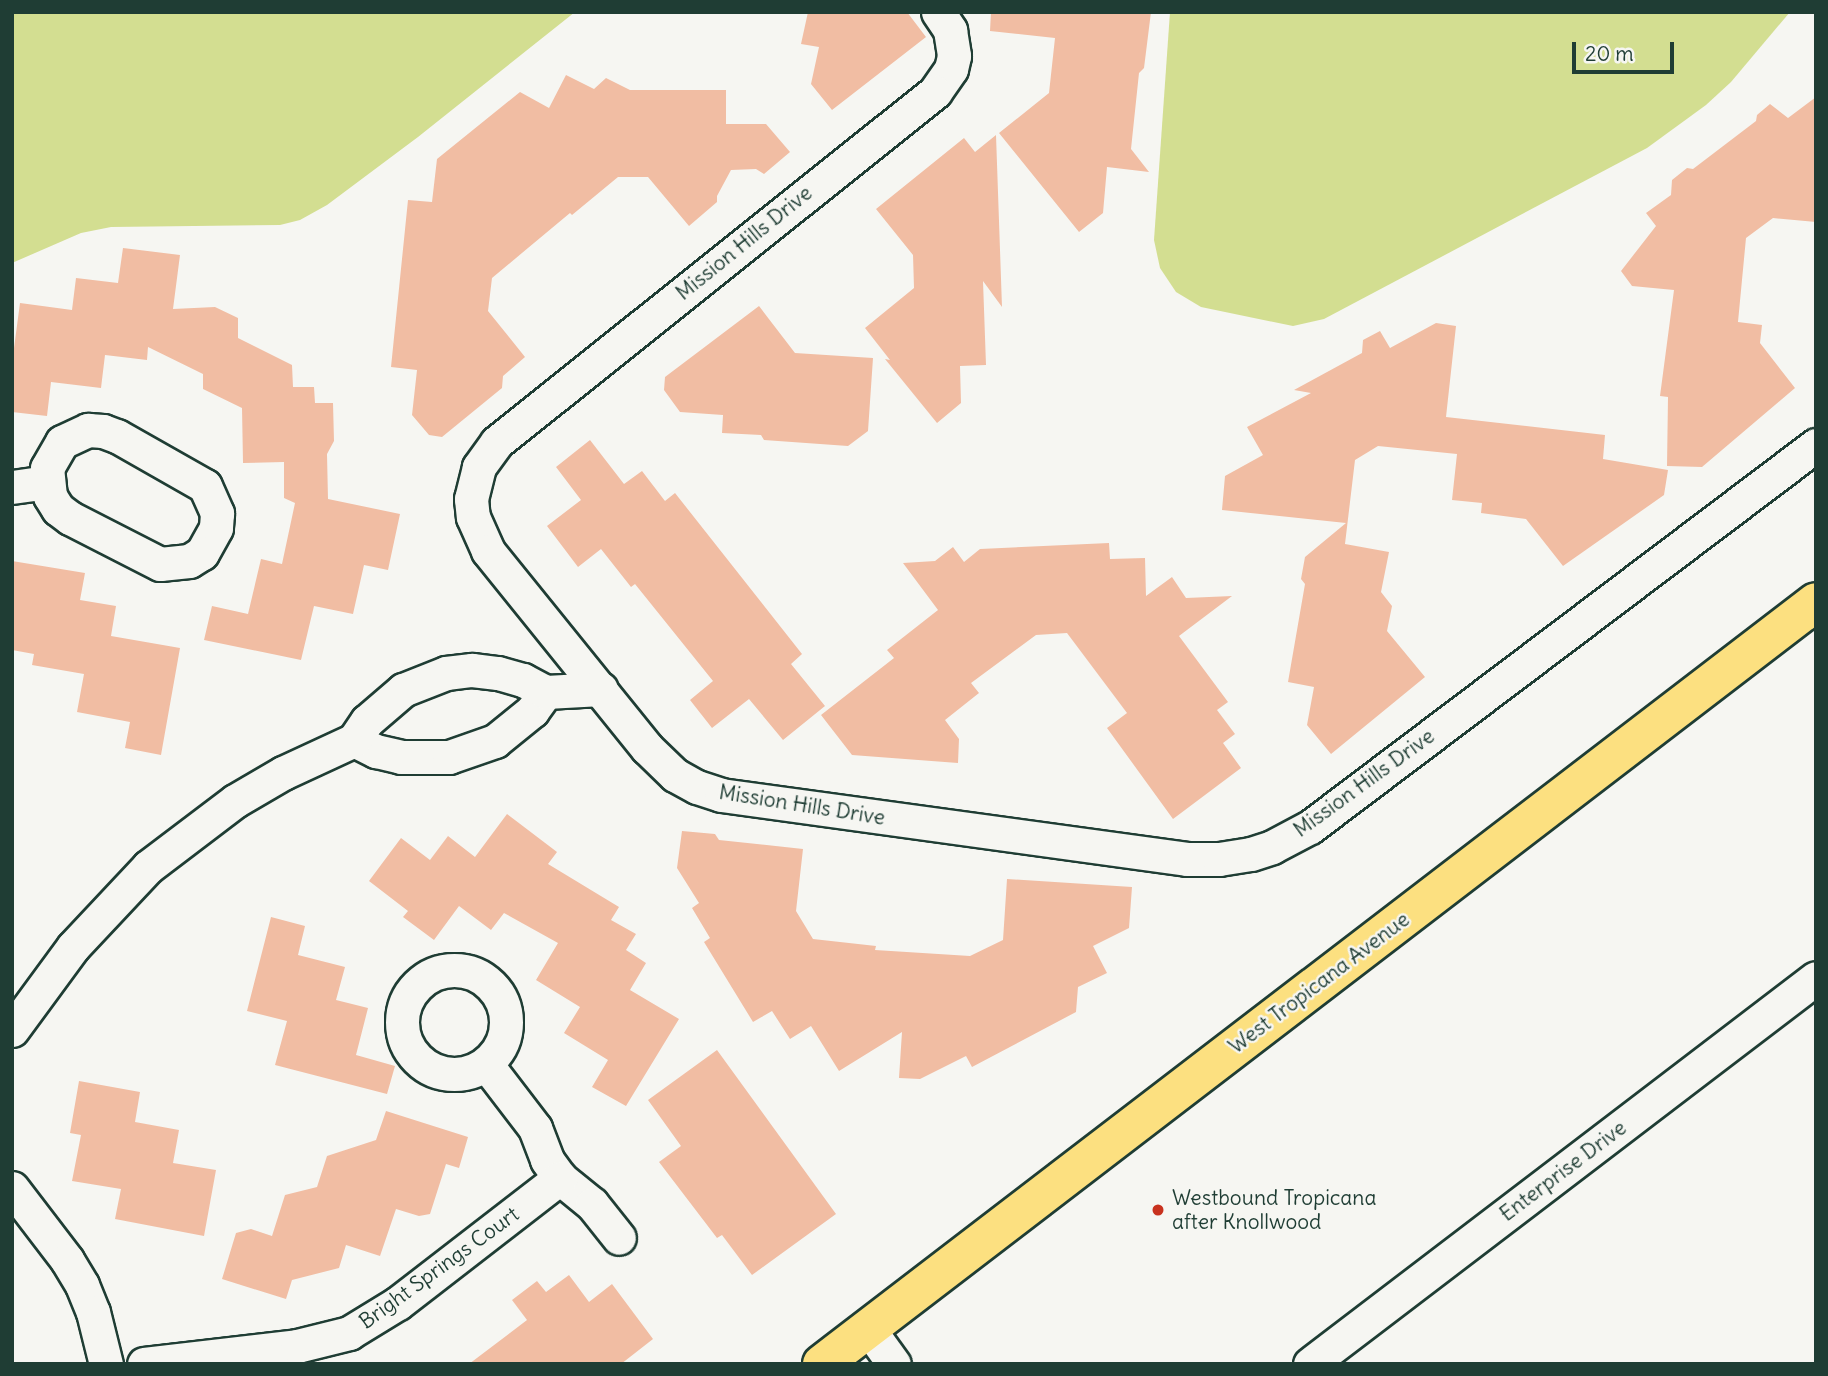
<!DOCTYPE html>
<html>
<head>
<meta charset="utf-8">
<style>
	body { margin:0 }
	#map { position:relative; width:1828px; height:1376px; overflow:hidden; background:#f6f6f2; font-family:Delius,sans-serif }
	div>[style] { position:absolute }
	.green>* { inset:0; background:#d3de91 }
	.building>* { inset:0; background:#f1bda3 }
	.roads { filter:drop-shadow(2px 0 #1f3d34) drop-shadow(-2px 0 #1f3d34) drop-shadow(0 2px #1f3d34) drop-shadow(0 -2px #1f3d34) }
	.street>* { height:33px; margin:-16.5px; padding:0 16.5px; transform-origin:16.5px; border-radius:16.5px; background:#f6f6f2 }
	.street>.ring { margin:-16.5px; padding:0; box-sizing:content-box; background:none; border:33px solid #f6f6f2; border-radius:50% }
	.primary>* { height:38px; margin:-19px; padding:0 19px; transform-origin:19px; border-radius:19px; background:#fce080 }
	.dots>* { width:19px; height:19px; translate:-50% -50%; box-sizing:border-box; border:4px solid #f6f6f2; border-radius:50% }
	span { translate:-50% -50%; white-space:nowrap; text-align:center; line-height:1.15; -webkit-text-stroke:5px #f6f6f2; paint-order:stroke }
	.street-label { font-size:21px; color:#1f3d34 }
	.poi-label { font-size:21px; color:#1f3d34 }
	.left { translate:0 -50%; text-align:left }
	.frame { position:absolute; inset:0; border:14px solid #1f3d34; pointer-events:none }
	.scale { position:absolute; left:1572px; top:42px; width:102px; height:32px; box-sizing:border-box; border:4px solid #1f3d34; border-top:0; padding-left:9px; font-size:21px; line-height:24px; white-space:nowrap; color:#1f3d34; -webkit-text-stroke:5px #f6f6f2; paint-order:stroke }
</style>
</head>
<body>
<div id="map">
	<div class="green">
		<i style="clip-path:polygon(12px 12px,575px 12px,418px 137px,327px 205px,300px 220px,280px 225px,111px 227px,81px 233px,12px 263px)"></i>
		<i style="clip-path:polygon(1170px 12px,1790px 12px,1731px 82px,1706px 105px,1647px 148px,1324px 319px,1293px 326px,1201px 307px,1176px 292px,1160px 268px,1154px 240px)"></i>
	</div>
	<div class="building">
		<i style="clip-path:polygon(808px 12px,907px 12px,926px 37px,832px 110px,811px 84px,819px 47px,801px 44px)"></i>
		<i style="clip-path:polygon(991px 12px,1151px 12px,1144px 68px,1139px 73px,1131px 149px,1149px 172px,1107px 167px,1103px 213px,1079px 232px,999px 133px,1049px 93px,1055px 38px,990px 31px)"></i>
		<i style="clip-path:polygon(566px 75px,594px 89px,606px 78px,630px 90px,726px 90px,726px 124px,766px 124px,790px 152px,764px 174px,756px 169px,731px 170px,717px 196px,717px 202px,689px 226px,648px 177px,618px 177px,572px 215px,570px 213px,492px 278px,488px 311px,525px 357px,503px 376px,502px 388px,442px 437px,429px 435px,412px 415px,417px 370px,391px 367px,408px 200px,432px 202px,437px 159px,520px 92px,549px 108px)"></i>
		<i style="clip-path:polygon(1816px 97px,1816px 222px,1773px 218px,1746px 238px,1738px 322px,1762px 325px,1760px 343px,1795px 388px,1702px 467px,1667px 466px,1668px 397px,1660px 396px,1674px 290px,1632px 286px,1621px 271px,1656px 226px,1646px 213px,1671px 195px,1672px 180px,1687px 168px,1693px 169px,1756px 121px,1757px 115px,1770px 104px,1788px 118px)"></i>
		<i style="clip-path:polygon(996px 135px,1002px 307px,983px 281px,986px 365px,960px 366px,961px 403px,937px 423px,885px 359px,890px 360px,865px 328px,914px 288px,913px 255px,876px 209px,964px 138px,975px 152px)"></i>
		<i style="clip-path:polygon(123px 248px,180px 255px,173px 309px,215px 307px,238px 318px,238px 338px,292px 365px,293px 387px,314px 387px,315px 403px,333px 403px,334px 441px,327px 454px,328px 499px,400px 514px,388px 570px,364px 565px,353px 614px,314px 606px,301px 660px,204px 640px,212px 606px,248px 614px,261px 559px,282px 564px,295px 503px,284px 498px,284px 462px,243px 463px,242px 408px,203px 389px,203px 374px,148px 347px,147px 360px,105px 355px,101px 388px,51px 382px,47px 416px,12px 412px,12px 363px,20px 303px,72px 310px,76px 278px,118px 283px)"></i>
		<i style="clip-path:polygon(759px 306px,795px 353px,873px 358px,868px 431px,848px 446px,764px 440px,761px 435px,722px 433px,723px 415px,680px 412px,664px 390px,665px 377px)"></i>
		<i style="clip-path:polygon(1436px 323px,1456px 326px,1446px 417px,1605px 435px,1603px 459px,1668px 470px,1664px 495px,1563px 566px,1526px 519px,1481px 513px,1482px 503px,1452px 500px,1457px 454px,1378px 446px,1355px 460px,1345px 544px,1389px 552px,1381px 592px,1392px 606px,1387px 631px,1425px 677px,1331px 754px,1307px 725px,1314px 687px,1288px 682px,1305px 584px,1301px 579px,1305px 557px,1346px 523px,1222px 510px,1225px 476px,1263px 455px,1247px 427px,1311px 393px,1294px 390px,1362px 353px,1363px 340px,1380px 331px,1390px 348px)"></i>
		<i style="clip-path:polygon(590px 440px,624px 484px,642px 471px,665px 501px,675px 493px,802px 654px,791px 664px,825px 706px,783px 740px,749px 699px,712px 728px,690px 700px,713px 681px,635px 584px,631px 587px,601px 549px,578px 567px,547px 526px,581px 500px,556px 467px)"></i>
		<i style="clip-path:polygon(1109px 543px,1110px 559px,1145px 558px,1146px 596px,1172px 577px,1186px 598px,1232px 596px,1179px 636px,1228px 702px,1217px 710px,1235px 734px,1223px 743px,1241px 768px,1173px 819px,1107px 728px,1127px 713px,1067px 633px,1036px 635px,971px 683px,979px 693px,945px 720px,959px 739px,958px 763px,852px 755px,821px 715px,894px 658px,887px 650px,938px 610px,903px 563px,935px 561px,953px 547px,964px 562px,980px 549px)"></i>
		<i style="clip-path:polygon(12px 561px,85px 573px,80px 600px,116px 606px,111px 636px,180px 648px,161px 755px,125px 748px,130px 722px,77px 712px,84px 674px,32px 665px,34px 654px,12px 650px)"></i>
		<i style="clip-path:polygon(507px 814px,557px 852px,548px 864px,619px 907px,611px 920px,636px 934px,626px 950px,646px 963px,630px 990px,679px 1019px,626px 1106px,592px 1087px,608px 1060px,564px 1033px,580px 1007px,536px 980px,558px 943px,504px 913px,491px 930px,459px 906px,434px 940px,403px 917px,408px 911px,369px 881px,401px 838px,430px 860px,448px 836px,475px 857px)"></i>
		<i style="clip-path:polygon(682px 831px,715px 834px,719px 840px,803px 849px,796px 911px,813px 939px,876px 946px,875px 950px,970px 956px,1003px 940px,1007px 879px,1132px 887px,1129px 928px,1093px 946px,1107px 973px,1078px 987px,1076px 1012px,972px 1067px,966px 1056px,920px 1079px,899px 1078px,902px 1032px,839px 1071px,811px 1026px,790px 1039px,772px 1011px,753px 1022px,704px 942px,710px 938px,692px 908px,699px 903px,677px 868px)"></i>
		<i style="clip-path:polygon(271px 917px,305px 926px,298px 955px,345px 967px,336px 1000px,368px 1008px,356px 1055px,395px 1066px,387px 1094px,275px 1065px,287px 1021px,247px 1011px)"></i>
		<i style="clip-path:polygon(717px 1050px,836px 1214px,752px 1275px,722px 1235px,717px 1238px,659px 1162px,681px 1146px,648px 1100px)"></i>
		<i style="clip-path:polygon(79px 1081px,140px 1092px,135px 1122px,179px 1130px,173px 1163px,216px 1170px,204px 1236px,115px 1219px,121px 1189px,72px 1181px,81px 1135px,70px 1133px)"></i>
		<i style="clip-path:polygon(386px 1111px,468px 1137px,459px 1168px,446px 1164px,430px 1214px,419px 1216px,396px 1209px,380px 1256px,346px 1245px,339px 1268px,292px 1280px,286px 1299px,222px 1279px,236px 1233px,251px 1229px,272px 1236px,285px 1195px,317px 1187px,327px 1156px,376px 1140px)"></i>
		<i style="clip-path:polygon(569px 1275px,589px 1302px,612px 1284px,653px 1339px,621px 1364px,469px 1364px,527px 1320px,512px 1300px,537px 1281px,546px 1292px)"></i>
	</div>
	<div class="roads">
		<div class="street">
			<i style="left:938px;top:12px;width:22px;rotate:56deg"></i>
			<i style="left:950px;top:30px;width:26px;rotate:81deg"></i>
			<i style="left:954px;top:56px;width:13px;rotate:103deg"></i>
			<i style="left:951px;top:69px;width:28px;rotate:125deg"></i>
			<i style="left:935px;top:92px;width:561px;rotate:141.37deg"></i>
			<i style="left:497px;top:442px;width:31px;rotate:126deg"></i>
			<i style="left:479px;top:467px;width:33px;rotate:104deg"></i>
			<i style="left:471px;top:499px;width:18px;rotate:84deg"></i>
			<i style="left:473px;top:517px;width:37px;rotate:66deg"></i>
			<i style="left:488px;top:551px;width:253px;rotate:51.1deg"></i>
			<i style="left:647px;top:748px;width:39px;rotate:44deg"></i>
			<i style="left:675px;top:775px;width:25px;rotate:29deg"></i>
			<i style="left:697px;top:787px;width:25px;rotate:18deg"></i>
			<i style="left:721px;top:795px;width:470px;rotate:7.8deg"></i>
			<i style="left:1187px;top:859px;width:32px"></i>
			<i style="left:1219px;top:859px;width:32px;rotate:-9deg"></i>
			<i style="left:1251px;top:854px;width:22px;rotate:-18deg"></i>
			<i style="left:1272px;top:847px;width:43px;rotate:-27.8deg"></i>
			<i style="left:1310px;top:827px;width:634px;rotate:-37.05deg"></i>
			<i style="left:88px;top:430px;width:15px;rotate:4deg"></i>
			<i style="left:103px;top:431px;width:15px;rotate:20deg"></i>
			<i style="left:117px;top:436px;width:101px;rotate:29.6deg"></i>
			<i style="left:205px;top:486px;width:30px;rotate:66deg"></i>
			<i style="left:217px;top:513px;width:15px;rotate:94deg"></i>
			<i style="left:216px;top:528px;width:29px;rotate:119deg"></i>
			<i style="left:202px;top:553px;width:15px;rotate:148deg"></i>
			<i style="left:189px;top:561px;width:29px;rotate:174deg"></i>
			<i style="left:160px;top:564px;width:101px;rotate:-152.9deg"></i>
			<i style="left:70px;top:518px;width:15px;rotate:-143deg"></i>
			<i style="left:58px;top:509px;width:15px;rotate:-122deg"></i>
			<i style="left:50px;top:496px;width:28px;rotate:-96deg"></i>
			<i style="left:47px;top:468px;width:30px;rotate:-60deg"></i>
			<i style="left:62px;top:442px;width:29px;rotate:-25deg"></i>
			<i style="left:12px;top:487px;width:35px;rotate:-8deg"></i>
			<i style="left:354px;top:740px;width:25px;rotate:27deg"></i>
			<i style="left:376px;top:751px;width:26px;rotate:13deg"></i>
			<i style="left:401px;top:757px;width:48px"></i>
			<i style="left:449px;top:757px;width:49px;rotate:-19.2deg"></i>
			<i style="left:495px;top:741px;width:48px;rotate:-39deg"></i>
			<i style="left:532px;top:711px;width:24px;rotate:-54deg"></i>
			<i class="ring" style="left:402px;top:970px;width:71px;height:71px"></i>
			<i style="left:12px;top:1030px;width:103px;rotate:-53.7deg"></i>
			<i style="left:73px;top:947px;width:110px;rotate:-46.8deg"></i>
			<i style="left:148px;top:867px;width:109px;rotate:-37.2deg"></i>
			<i style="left:235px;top:801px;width:56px;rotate:-30.3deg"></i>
			<i style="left:283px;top:773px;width:78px;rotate:-24.9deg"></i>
			<i style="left:354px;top:740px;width:23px;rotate:-56deg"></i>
			<i style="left:367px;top:721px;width:48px;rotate:-40.7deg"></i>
			<i style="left:403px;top:690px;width:46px;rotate:-21.6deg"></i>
			<i style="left:446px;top:673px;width:26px;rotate:-7deg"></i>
			<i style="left:472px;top:670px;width:26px;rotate:7deg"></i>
			<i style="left:498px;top:673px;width:26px;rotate:16deg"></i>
			<i style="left:523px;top:680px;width:26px;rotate:28deg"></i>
			<i style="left:546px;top:692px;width:55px;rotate:-3.1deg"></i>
			<i style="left:486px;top:1064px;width:81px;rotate:52.6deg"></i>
			<i style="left:535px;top:1128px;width:34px;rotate:69deg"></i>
			<i style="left:547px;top:1160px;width:22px;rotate:54deg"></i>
			<i style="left:560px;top:1178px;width:41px;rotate:39.1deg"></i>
			<i style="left:592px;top:1204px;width:43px;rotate:51.5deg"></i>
			<i style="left:12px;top:1188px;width:91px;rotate:52.6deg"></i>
			<i style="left:67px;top:1260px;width:29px;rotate:59deg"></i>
			<i style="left:82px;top:1285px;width:29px;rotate:68deg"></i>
			<i style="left:93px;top:1312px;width:54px;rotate:76deg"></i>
			<i style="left:868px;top:1328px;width:44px;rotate:54.2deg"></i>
			<i style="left:144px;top:1364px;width:154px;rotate:-6.7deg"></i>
			<i style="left:297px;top:1346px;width:54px;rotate:-14deg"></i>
			<i style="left:349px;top:1333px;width:57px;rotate:-31.5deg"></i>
			<i style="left:398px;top:1303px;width:205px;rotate:-37.7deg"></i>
			<i style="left:1310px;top:1364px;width:636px;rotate:-37.34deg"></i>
		</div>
		<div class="primary">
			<i style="left:822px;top:1364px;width:1252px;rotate:-37.47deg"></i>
		</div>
	</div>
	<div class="dots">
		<i style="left:1158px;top:1210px;background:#c8321e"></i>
	</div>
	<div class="street-label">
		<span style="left:744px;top:243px;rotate:-39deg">Mission Hills Drive</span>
		<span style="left:1364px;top:783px;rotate:-36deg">Mission Hills Drive</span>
		<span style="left:802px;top:805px;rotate:9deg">Mission Hills Drive</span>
		<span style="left:1319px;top:983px;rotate:-37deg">West Tropicana Avenue</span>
		<span style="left:1563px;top:1171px;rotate:-37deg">Enterprise Drive</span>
		<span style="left:439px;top:1268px;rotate:-36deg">Bright Springs Court</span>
	</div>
	<div class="poi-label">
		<span class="left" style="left:1172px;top:1210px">Westbound Tropicana<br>after Knollwood</span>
	</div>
	<div class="frame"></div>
	<div class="scale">20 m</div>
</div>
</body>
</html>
